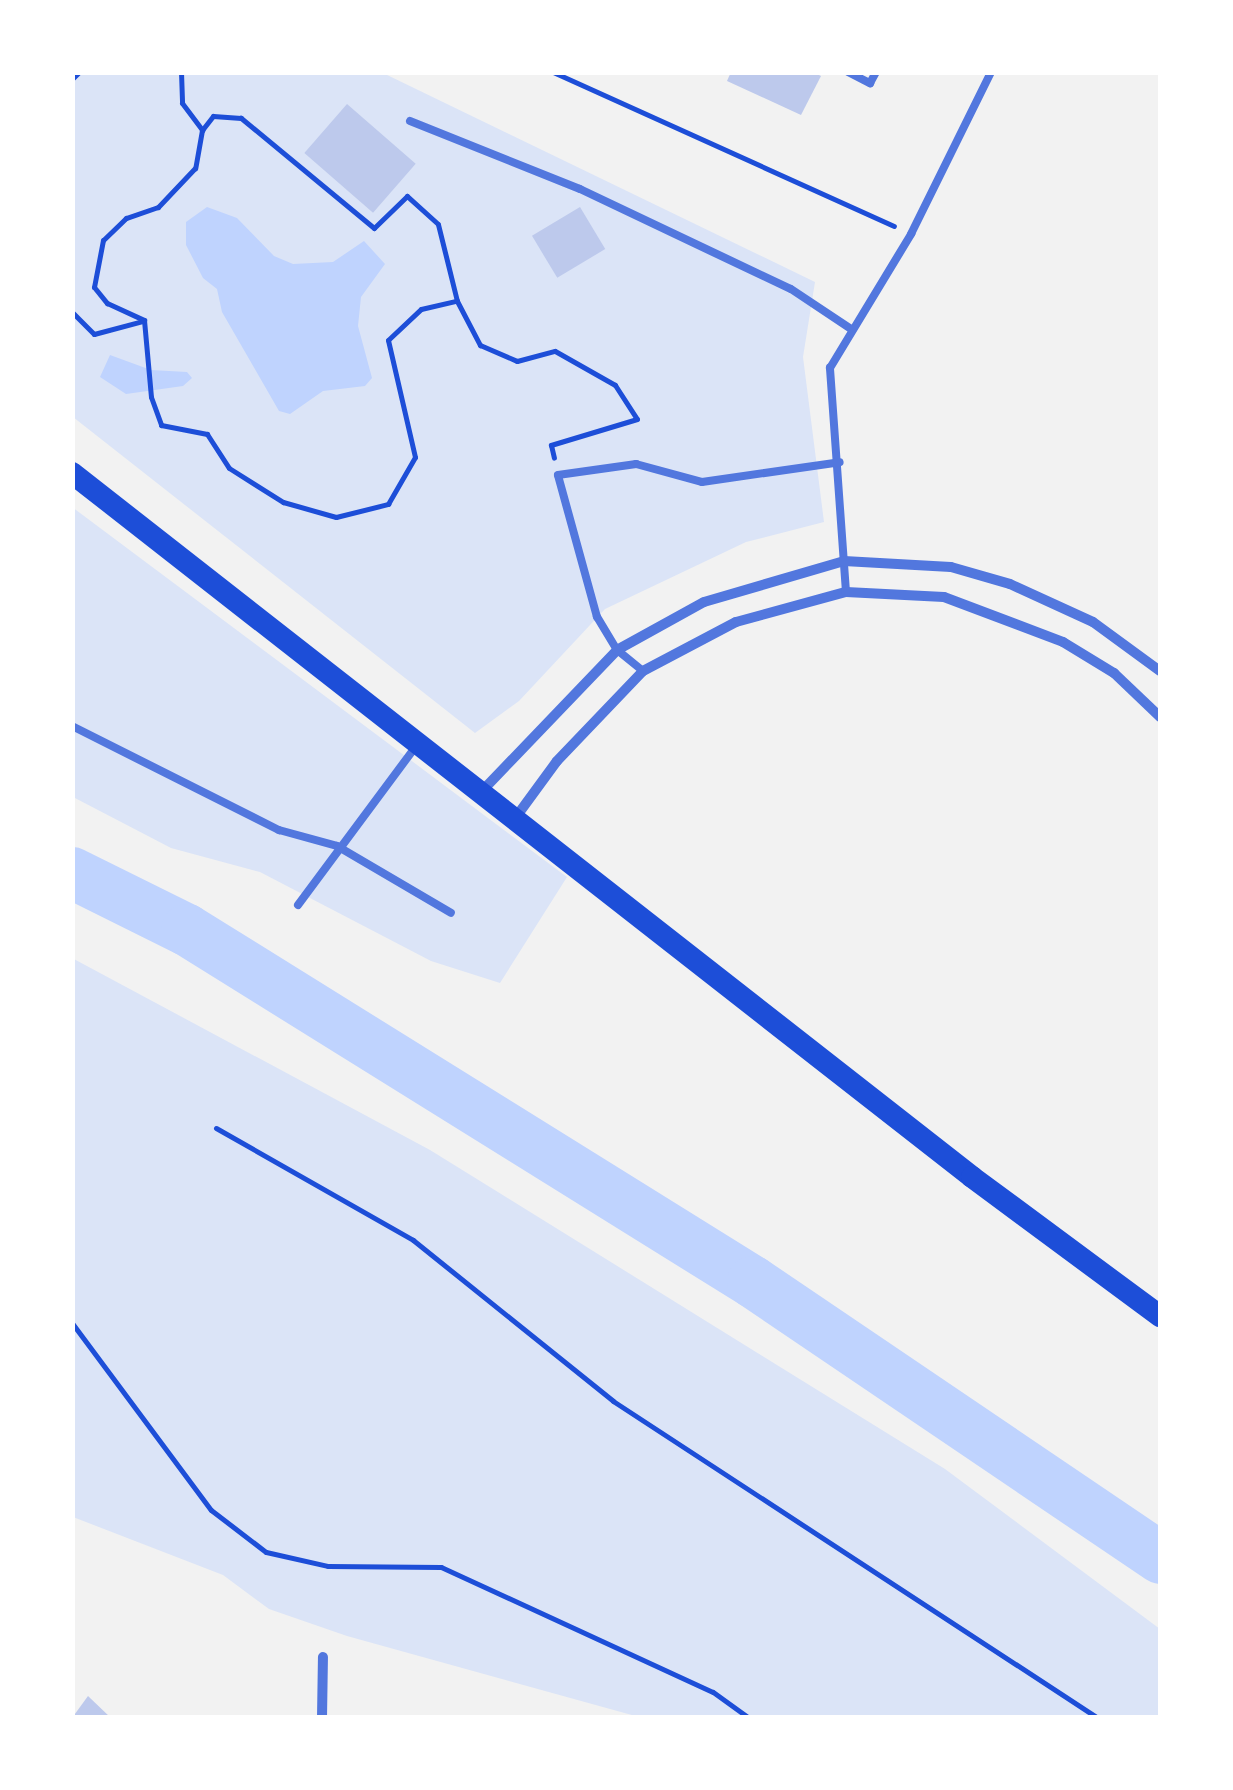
<!DOCTYPE html>
<html>
<head>
<meta charset="utf-8">
<style>
	body { margin:0 }
	#map { position:relative; width:1233px; height:1790px; overflow:hidden; background:#f2f2f2; font-family:Roboto,sans-serif }
	div>[style] { position:absolute }
	.green>* { inset:0; background:#dbe4f7 }
	.water>* { inset:0; background:#bfd3fe }
	.river>* { height:52px; margin:-26px; padding:0 26px; transform-origin:26px; border-radius:26px; background:#bfd3fe }
	.building>* { inset:0; background:#bdc9ec; transform-origin:0 0 }
	.path>* { height:5px; margin:-2.5px; padding:0 2.5px; transform-origin:2.5px; border-radius:2.5px; background:#1d4ed8 }
	.service>* { height:8px; margin:-4px; padding:0 4px; transform-origin:4px; border-radius:4px; background:#5277de }
	.minor>* { height:10px; margin:-5px; padding:0 5px; transform-origin:5px; border-radius:5px; background:#5277de }
	.primary>* { height:22px; margin:-11px; padding:0 11px; transform-origin:11px; border-radius:11px; background:#1d4ed8 }
	span { translate:-50% -50%; white-space:nowrap; text-align:center; line-height:1.15; -webkit-text-stroke:10px #fff; paint-order:stroke }
	.frame { position:absolute; inset:0; border:75px solid #fff; pointer-events:none }
</style>
</head>
<body>
<div id="map">
	<div class="green">
		<i style="clip-path:polygon(72px 73px,383px 73px,815px 282px,803px 357px,824px 522px,746px 542px,605px 609px,519px 701px,475px 733px,73px 417px)"></i>
		<i style="clip-path:polygon(72px 507px,567px 877px,500px 983px,431px 961px,260px 872px,171px 848px,73px 797px)"></i>
		<i style="clip-path:polygon(72px 958px,430px 1150px,945px 1469px,1160px 1629px,1160px 1717px,639px 1717px,347px 1636px,269px 1609px,223px 1575px,73px 1517px)"></i>
	</div>
	<div class="water">
		<i style="clip-path:polygon(207px 207px,237px 218px,274px 256px,293px 264px,333px 262px,364px 241px,385px 264px,361px 297px,358px 326px,372px 378px,365px 386px,323px 391px,290px 414px,279px 411px,222px 312px,217px 289px,203px 278px,186px 245px,186px 222px)"></i>
		<i style="clip-path:polygon(110px 355px,151px 370px,187px 372px,192px 378px,183px 386px,126px 394px,100px 377px)"></i>
	</div>
	<div class="river">
		<i style="left:72px;top:873px;width:128px;rotate:26.4deg"></i>
		<i style="left:187px;top:930px;width:667px;rotate:31.88deg"></i>
		<i style="left:753px;top:1282px;width:492px;rotate:34.1deg"></i>
	</div>
	<div class="building">
		<i style="clip-path:polygon(731px 72px,813px 72px,821px 76px,801px 115px,727px 81px)"></i>
		<i style="left:347px;top:104px;width:91px;height:65px;rotate:41deg"></i>
		<i style="left:580px;top:207px;width:49px;height:56px;rotate:59deg"></i>
		<i style="clip-path:polygon(88px 1696px,111px 1718px,72px 1718px)"></i>
	</div>
	<div class="path">
		<i style="left:181px;top:72px;width:31px;rotate:88deg"></i>
		<i style="left:182px;top:103px;width:34px;rotate:53deg"></i>
		<i style="left:553px;top:72px;width:374px;rotate:24.3deg"></i>
		<i style="left:72px;top:79px;width:10px;rotate:-45deg"></i>
		<i style="left:457px;top:301px;width:79px;rotate:-103.9deg"></i>
		<i style="left:438px;top:224px;width:42px;rotate:-137.9deg"></i>
		<i style="left:407px;top:196px;width:46px;rotate:135.9deg"></i>
		<i style="left:374px;top:228px;width:173px;rotate:-140.4deg"></i>
		<i style="left:241px;top:118px;width:28px;rotate:-176deg"></i>
		<i style="left:213px;top:116px;width:18px;rotate:128deg"></i>
		<i style="left:202px;top:130px;width:39px;rotate:100deg"></i>
		<i style="left:195px;top:168px;width:54px;rotate:133.5deg"></i>
		<i style="left:158px;top:207px;width:34px;rotate:161deg"></i>
		<i style="left:126px;top:218px;width:32px;rotate:136deg"></i>
		<i style="left:103px;top:240px;width:48px;rotate:100.8deg"></i>
		<i style="left:94px;top:287px;width:21px;rotate:51deg"></i>
		<i style="left:107px;top:303px;width:41px;rotate:24.7deg"></i>
		<i style="left:144px;top:320px;width:77px;rotate:84.8deg"></i>
		<i style="left:151px;top:397px;width:30px;rotate:70deg"></i>
		<i style="left:161px;top:425px;width:47px;rotate:11.1deg"></i>
		<i style="left:207px;top:434px;width:40px;rotate:57.1deg"></i>
		<i style="left:229px;top:468px;width:64px;rotate:32.2deg"></i>
		<i style="left:283px;top:502px;width:55px;rotate:15.8deg"></i>
		<i style="left:336px;top:517px;width:54px;rotate:-14deg"></i>
		<i style="left:388px;top:504px;width:54px;rotate:-60.1deg"></i>
		<i style="left:415px;top:457px;width:120px;rotate:-103deg"></i>
		<i style="left:388px;top:340px;width:45px;rotate:-43.2deg"></i>
		<i style="left:421px;top:309px;width:37px;rotate:-13deg"></i>
		<i style="left:457px;top:301px;width:50px;rotate:62.4deg"></i>
		<i style="left:480px;top:345px;width:40px;rotate:23.4deg"></i>
		<i style="left:517px;top:361px;width:39px;rotate:-15deg"></i>
		<i style="left:555px;top:351px;width:69px;rotate:29.5deg"></i>
		<i style="left:615px;top:385px;width:40px;rotate:57.1deg"></i>
		<i style="left:637px;top:419px;width:90px;rotate:163.2deg"></i>
		<i style="left:551px;top:445px;width:13px;rotate:77deg"></i>
		<i style="left:72px;top:312px;width:31px;rotate:45deg"></i>
		<i style="left:94px;top:334px;width:51px;rotate:-14.9deg"></i>
		<i style="left:216px;top:1128px;width:227px;rotate:29.6deg"></i>
		<i style="left:413px;top:1240px;width:257px;rotate:38.8deg"></i>
		<i style="left:613px;top:1401px;width:579px;rotate:33.17deg"></i>
		<i style="left:72px;top:1323px;width:233px;rotate:53.4deg"></i>
		<i style="left:211px;top:1510px;width:69px;rotate:37.4deg"></i>
		<i style="left:266px;top:1552px;width:64px;rotate:12.7deg"></i>
		<i style="left:328px;top:1566px;width:113px;rotate:0.5deg"></i>
		<i style="left:441px;top:1567px;width:299px;rotate:24.7deg"></i>
		<i style="left:713px;top:1692px;width:44px;rotate:35.8deg"></i>
	</div>
	<div class="service">
		<i style="left:848px;top:72px;width:25px;rotate:27deg"></i>
		<i style="left:870px;top:83px;width:13px;rotate:-61deg"></i>
		<i style="left:410px;top:121px;width:183px;rotate:21.8deg"></i>
		<i style="left:580px;top:189px;width:233px;rotate:25.4deg"></i>
		<i style="left:791px;top:289px;width:72px;rotate:33.7deg"></i>
		<i style="left:846px;top:592px;width:225px;rotate:-94.1deg"></i>
		<i style="left:830px;top:368px;width:157px;rotate:-58.8deg"></i>
		<i style="left:911px;top:234px;width:181px;rotate:-63.7deg"></i>
		<i style="left:643px;top:671px;width:33px;rotate:-141deg"></i>
		<i style="left:617px;top:650px;width:39px;rotate:-121deg"></i>
		<i style="left:597px;top:617px;width:147px;rotate:-105.4deg"></i>
		<i style="left:558px;top:475px;width:79px;rotate:-8deg"></i>
		<i style="left:636px;top:464px;width:68px;rotate:15.3deg"></i>
		<i style="left:702px;top:482px;width:139px;rotate:-8.2deg"></i>
		<i style="left:72px;top:726px;width:232px;rotate:26.7deg"></i>
		<i style="left:279px;top:830px;width:60px;rotate:15.4deg"></i>
		<i style="left:337px;top:846px;width:132px;rotate:30.4deg"></i>
		<i style="left:298px;top:905px;width:198px;rotate:-53.4deg"></i>
	</div>
	<div class="minor">
		<i style="left:482px;top:791px;width:195px;rotate:-46.2deg"></i>
		<i style="left:617px;top:650px;width:99px;rotate:-28.9deg"></i>
		<i style="left:704px;top:602px;width:146px;rotate:-16.3deg"></i>
		<i style="left:844px;top:561px;width:107px;rotate:3.2deg"></i>
		<i style="left:951px;top:567px;width:61px;rotate:16.1deg"></i>
		<i style="left:1010px;top:584px;width:91px;rotate:24.6deg"></i>
		<i style="left:1093px;top:622px;width:83px;rotate:36.2deg"></i>
		<i style="left:516px;top:817px;width:69px;rotate:-53.8deg"></i>
		<i style="left:557px;top:761px;width:124px;rotate:-46.3deg"></i>
		<i style="left:643px;top:671px;width:105px;rotate:-27.8deg"></i>
		<i style="left:736px;top:622px;width:114px;rotate:-15.3deg"></i>
		<i style="left:846px;top:592px;width:98px;rotate:2.9deg"></i>
		<i style="left:944px;top:597px;width:127px;rotate:20.7deg"></i>
		<i style="left:1063px;top:642px;width:60px;rotate:31.3deg"></i>
		<i style="left:1114px;top:673px;width:64px;rotate:43.7deg"></i>
		<i style="left:322px;top:1718px;width:61px;rotate:-89.1deg"></i>
	</div>
	<div class="primary">
		<i style="left:72px;top:473px;width:1143px;rotate:38.03deg"></i>
		<i style="left:972px;top:1177px;width:234px;rotate:36.5deg"></i>
	</div>
	<div class="frame"></div>
</div>
</body>
</html>
